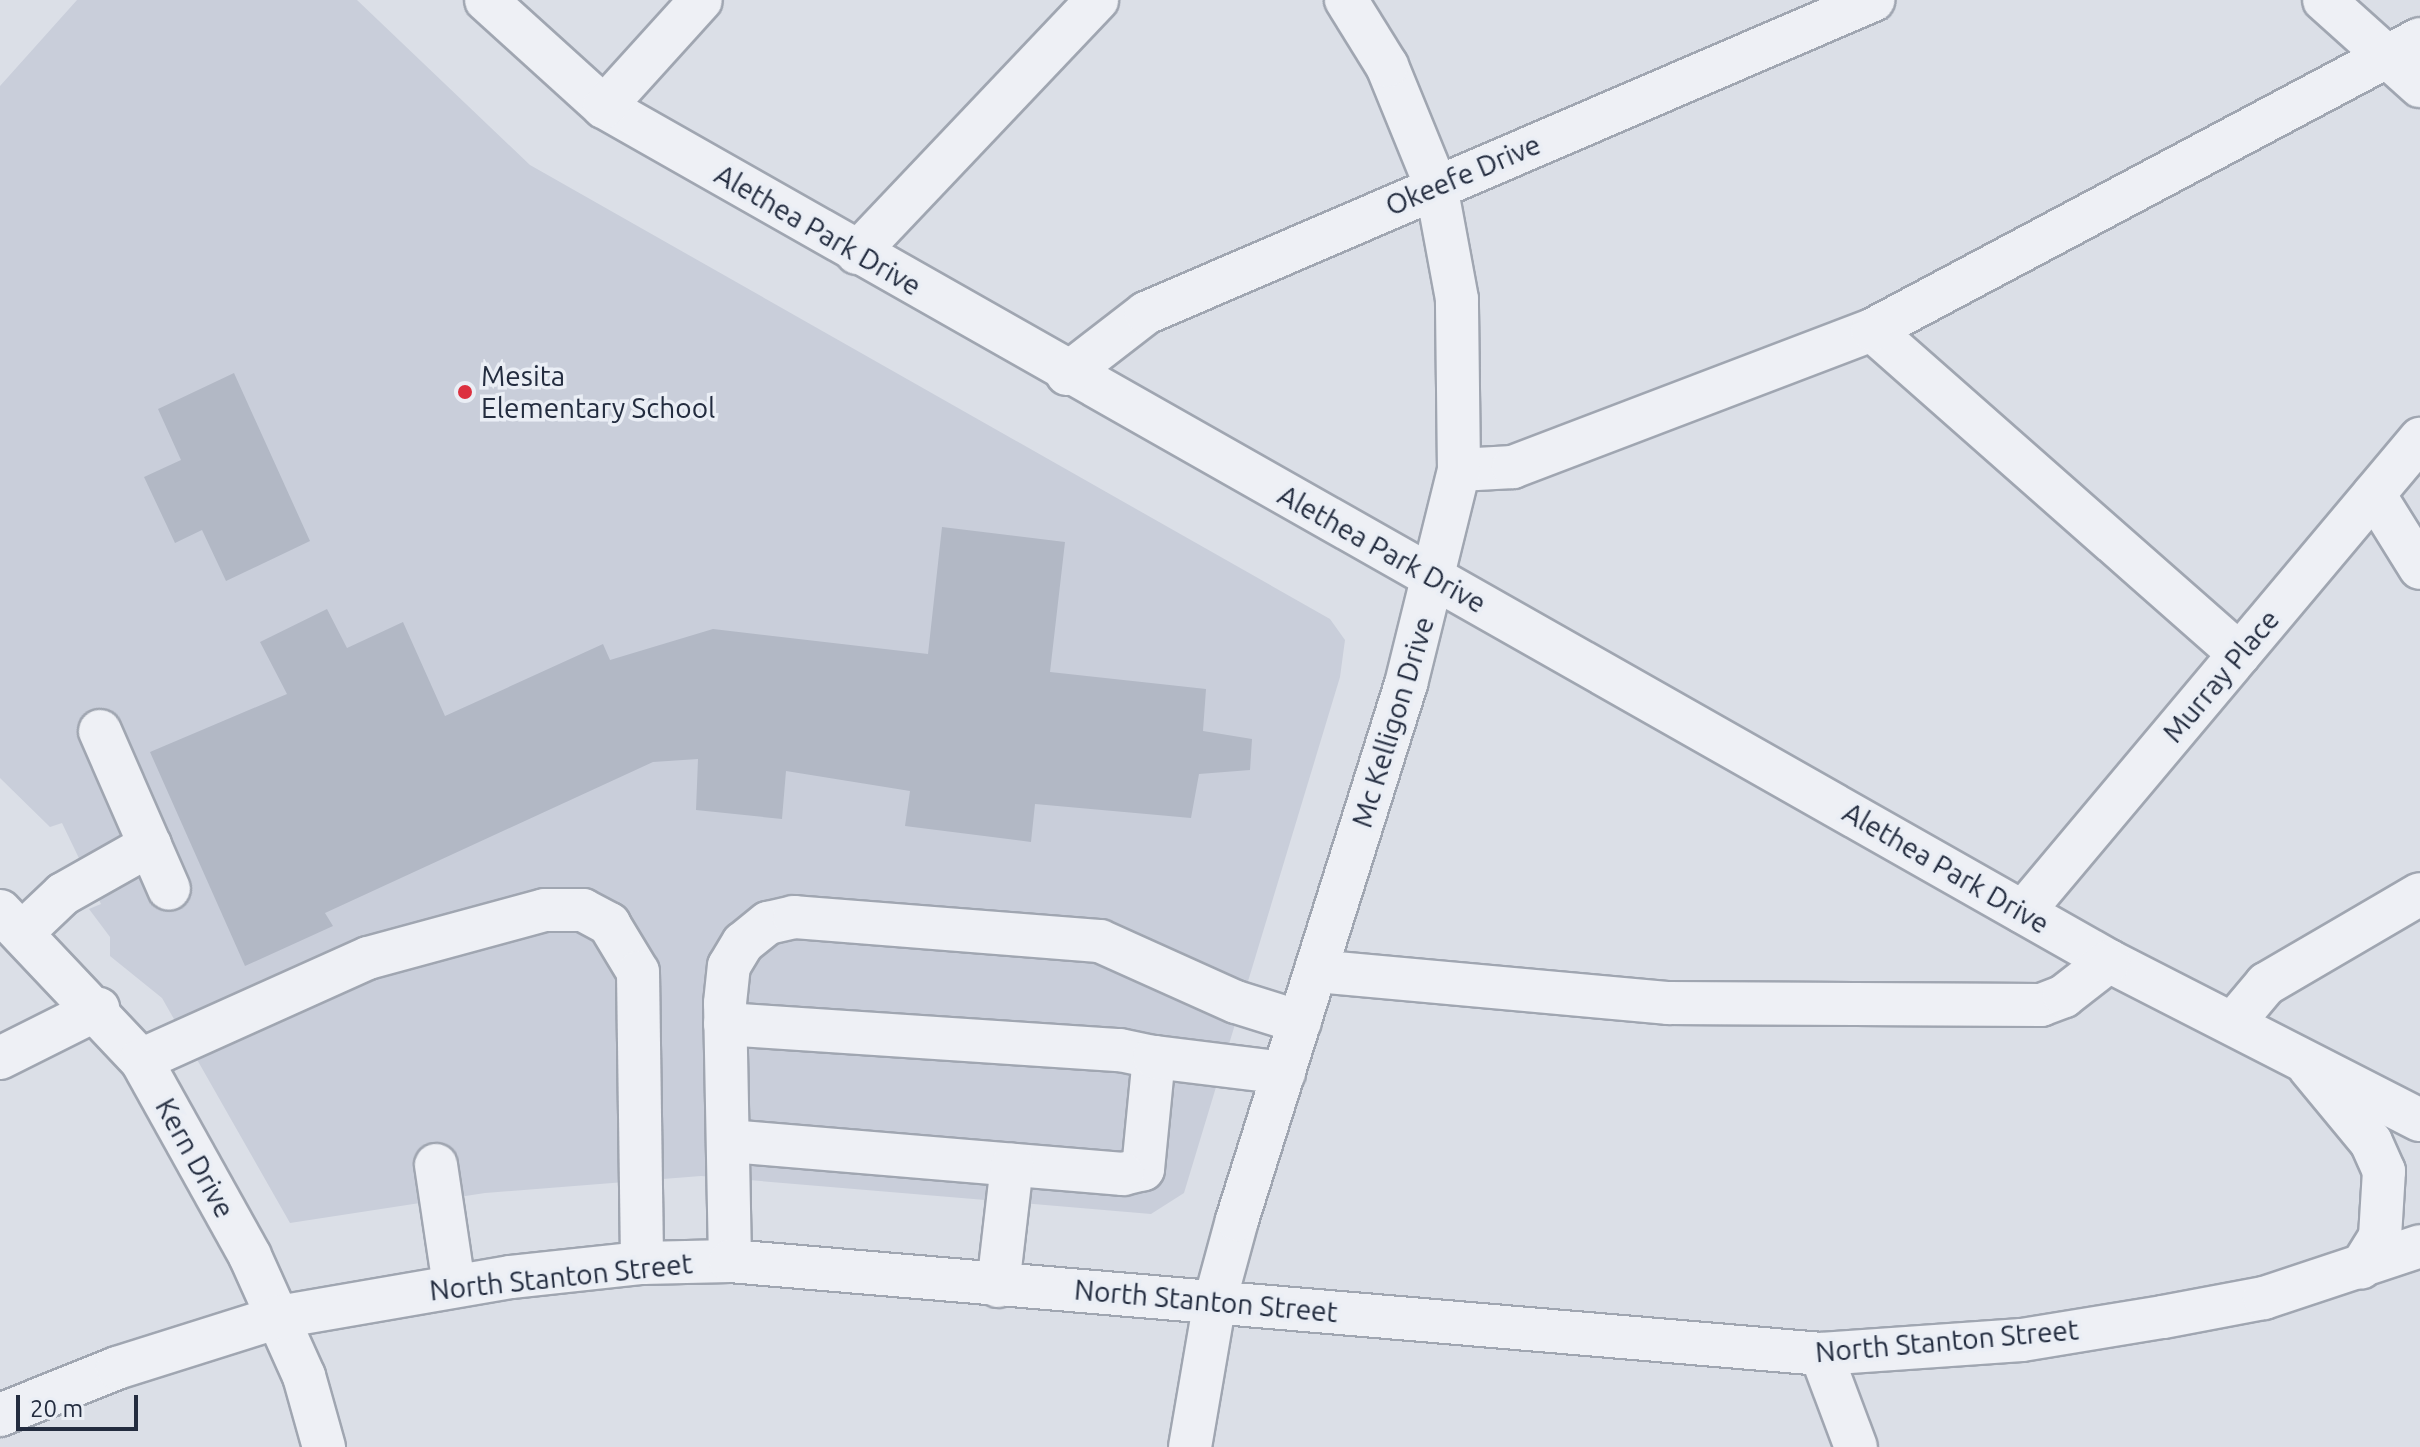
<!DOCTYPE html>
<html>
<head>
<meta charset="utf-8">
<style>
	body { margin:0 }
	#map { position:relative; width:2420px; height:1447px; overflow:hidden; background:#dbdfe7; font-family:Ubuntu,sans-serif }
	div>[style] { position:absolute }
	.built>* { inset:0; background:#c9ceda }
	.building>* { inset:0; background:#b2b8c5 }
	.roads { filter:drop-shadow(2px 0 #a0a6b1) drop-shadow(-2px 0 #a0a6b1) drop-shadow(0 2px #a0a6b1) drop-shadow(0 -2px #a0a6b1) }
	.minor>* { height:42px; margin:-21px; padding:0 21px; transform-origin:21px; border-radius:21px; background:#eef0f5 }
	.dots>* { width:22px; height:22px; translate:-50% -50%; box-sizing:border-box; border:4px solid #eaeef5; border-radius:50% }
	span { translate:-50% -50%; white-space:nowrap; text-align:center; line-height:1.15; -webkit-text-stroke:7px #eaeef5; paint-order:stroke }
	.street-label { font-size:28px; color:#232c3f }
	.poi-label { font-size:28px; color:#232c3f }
	.left { translate:0 -50%; text-align:left }
	.scale { position:absolute; left:16px; top:1395px; width:122px; height:36px; box-sizing:border-box; border:4px solid #232c3f; border-top:0; padding-left:10px; font-size:24px; line-height:28px; white-space:nowrap; color:#232c3f; -webkit-text-stroke:6px #eaeef5; paint-order:stroke }
</style>
</head>
<body>
<div id="map">
	<div class="built">
		<i style="clip-path:polygon(77px 0,357px 0,530px 165px,1330px 619px,1345px 640px,1340px 677px,1184px 1193px,1151px 1214px,701px 1176px,485px 1193px,290px 1223px,162px 998px,110px 956px,110px 937px,89px 909px,101px 904px,62px 823px,50px 827px,0 778px,0 86px)"></i>
	</div>
	<div class="building">
		<i style="clip-path:polygon(234px 373px,310px 541px,226px 581px,202px 530px,175px 543px,144px 477px,181px 460px,158px 409px)"></i>
		<i style="clip-path:polygon(942px 527px,1065px 542px,1050px 672px,1206px 689px,1203px 731px,1252px 739px,1250px 770px,1199px 774px,1191px 818px,1035px 804px,1031px 842px,905px 826px,910px 791px,786px 771px,782px 819px,696px 810px,698px 759px,653px 762px,325px 913px,333px 926px,245px 966px,150px 752px,287px 694px,260px 642px,327px 609px,347px 648px,403px 622px,445px 716px,603px 644px,610px 660px,713px 629px,928px 654px)"></i>
	</div>
	<div class="roads">
		<div class="minor">
			<i style="left:486px;top:0;width:159px;rotate:42.2deg"></i>
			<i style="left:604px;top:107px;width:1730px;rotate:29.57deg"></i>
			<i style="left:2109px;top:961px;width:349px;rotate:27.1deg"></i>
			<i style="left:2324px;top:0;width:129px;rotate:41.9deg"></i>
			<i style="left:604px;top:107px;width:144px;rotate:-47.8deg"></i>
			<i style="left:857px;top:253px;width:349px;rotate:-46.5deg"></i>
			<i style="left:1872px;top:330px;width:490px;rotate:41.4deg"></i>
			<i style="left:1067px;top:374px;width:100px;rotate:-37.7deg"></i>
			<i style="left:1146px;top:313px;width:792px;rotate:-23.29deg"></i>
			<i style="left:1459px;top:470px;width:54px;rotate:-3.2deg"></i>
			<i style="left:1513px;top:467px;width:384px;rotate:-20.9deg"></i>
			<i style="left:1872px;top:330px;width:620px;rotate:-27.97deg"></i>
			<i style="left:2374px;top:494px;width:87px;rotate:58.1deg"></i>
			<i style="left:100px;top:731px;width:172px;rotate:66.4deg"></i>
			<i style="left:0;top:911px;width:205px;rotate:46.6deg"></i>
			<i style="left:141px;top:1060px;width:224px;rotate:60.9deg"></i>
			<i style="left:250px;top:1256px;width:132px;rotate:65.8deg"></i>
			<i style="left:304px;top:1376px;width:74px;rotate:74.3deg"></i>
			<i style="left:2023px;top:912px;width:618px;rotate:-49.99deg"></i>
			<i style="left:23px;top:932px;width:55px;rotate:-43.5deg"></i>
			<i style="left:63px;top:894px;width:100px;rotate:-29.4deg"></i>
			<i style="left:1316px;top:971px;width:353px;rotate:5.2deg"></i>
			<i style="left:1668px;top:1003px;width:373px;rotate:0.3deg"></i>
			<i style="left:2041px;top:1005px;width:25px;rotate:-21deg"></i>
			<i style="left:2064px;top:996px;width:57px;rotate:-37.9deg"></i>
			<i style="left:2234px;top:1022px;width:50px;rotate:-49.9deg"></i>
			<i style="left:2266px;top:984px;width:178px;rotate:-30.3deg"></i>
			<i style="left:725px;top:1024px;width:396px;rotate:3.8deg"></i>
			<i style="left:1120px;top:1050px;width:35px;rotate:12deg"></i>
			<i style="left:1154px;top:1057px;width:113px;rotate:95.6deg"></i>
			<i style="left:1143px;top:1169px;width:21px;rotate:166deg"></i>
			<i style="left:1123px;top:1174px;width:396px;rotate:-175.2deg"></i>
			<i style="left:1154px;top:1057px;width:131px;rotate:7deg"></i>
			<i style="left:0;top:1058px;width:110px;rotate:-26.6deg"></i>
			<i style="left:141px;top:1060px;width:249px;rotate:-24.2deg"></i>
			<i style="left:368px;top:958px;width:183px;rotate:-15.2deg"></i>
			<i style="left:545px;top:910px;width:38px"></i>
			<i style="left:583px;top:910px;width:30px;rotate:28deg"></i>
			<i style="left:609px;top:924px;width:56px;rotate:58.9deg"></i>
			<i style="left:638px;top:972px;width:291px;rotate:89.2deg"></i>
			<i style="left:2309px;top:1067px;width:97px;rotate:50.4deg"></i>
			<i style="left:2371px;top:1142px;width:32px;rotate:66deg"></i>
			<i style="left:2384px;top:1171px;width:66px;rotate:93.5deg"></i>
			<i style="left:2380px;top:1237px;width:36px;rotate:122deg"></i>
			<i style="left:436px;top:1165px;width:122px;rotate:81.5deg"></i>
			<i style="left:730px;top:1261px;width:258px;rotate:-91.1deg"></i>
			<i style="left:725px;top:1003px;width:37px;rotate:-84deg"></i>
			<i style="left:729px;top:966px;width:27px;rotate:-59deg"></i>
			<i style="left:743px;top:943px;width:32px;rotate:-39deg"></i>
			<i style="left:768px;top:923px;width:27px;rotate:-13deg"></i>
			<i style="left:794px;top:917px;width:307px;rotate:4.5deg"></i>
			<i style="left:1100px;top:941px;width:149px;rotate:24.2deg"></i>
			<i style="left:1236px;top:1002px;width:67px;rotate:17.4deg"></i>
			<i style="left:998px;top:1286px;width:122px;rotate:-83.4deg"></i>
			<i style="left:1821px;top:1354px;width:99px;rotate:69.4deg"></i>
			<i style="left:0;top:1415px;width:126px;rotate:-21.9deg"></i>
			<i style="left:117px;top:1368px;width:170px;rotate:-17.5deg"></i>
			<i style="left:279px;top:1317px;width:235px;rotate:-9.8deg"></i>
			<i style="left:511px;top:1277px;width:132px;rotate:-6.1deg"></i>
			<i style="left:642px;top:1263px;width:88px;rotate:-1.3deg"></i>
			<i style="left:730px;top:1261px;width:1095px;rotate:4.87deg"></i>
			<i style="left:1821px;top:1354px;width:201px;rotate:-4deg"></i>
			<i style="left:2022px;top:1340px;width:143px;rotate:-9.3deg"></i>
			<i style="left:2163px;top:1317px;width:103px;rotate:-10.7deg"></i>
			<i style="left:2264px;top:1298px;width:164px;rotate:-18.4deg"></i>
			<i style="left:1190px;top:1447px;width:148px;rotate:-80.3deg"></i>
			<i style="left:1215px;top:1301px;width:84px;rotate:-74.8deg"></i>
			<i style="left:1237px;top:1220px;width:562px;rotate:-72.5deg"></i>
			<i style="left:1406px;top:684px;width:220px;rotate:-76.1deg"></i>
			<i style="left:1459px;top:470px;width:171px;rotate:-90.7deg"></i>
			<i style="left:1457px;top:299px;width:115px;rotate:-100.5deg"></i>
			<i style="left:1436px;top:186px;width:130px;rotate:-112.2deg"></i>
			<i style="left:1387px;top:66px;width:78px;rotate:-121.8deg"></i>
		</div>
	</div>
	<div class="dots">
		<i style="left:465px;top:392px;background:#dc303f"></i>
	</div>
	<div class="street-label">
		<span style="left:1463px;top:175px;rotate:-23deg">Okeefe Drive</span>
		<span style="left:818px;top:230px;rotate:30deg">Alethea Park Drive</span>
		<span style="left:1382px;top:549px;rotate:29deg">Alethea Park Drive</span>
		<span style="left:2221px;top:676px;rotate:-50deg">Murray Place</span>
		<span style="left:1393px;top:722px;rotate:-73deg">Mc Kelligon Drive</span>
		<span style="left:1946px;top:868px;rotate:30deg">Alethea Park Drive</span>
		<span style="left:195px;top:1158px;rotate:61deg">Kern Drive</span>
		<span style="left:561px;top:1277px;rotate:-6deg">North Stanton Street</span>
		<span style="left:1206px;top:1301px;rotate:5deg">North Stanton Street</span>
		<span style="left:1947px;top:1341px;rotate:-5deg">North Stanton Street</span>
	</div>
	<div class="poi-label">
		<span class="left" style="left:481px;top:392px">Mesita<br>Elementary School</span>
	</div>
	<div class="scale">20 m</div>
</div>
</body>
</html>
